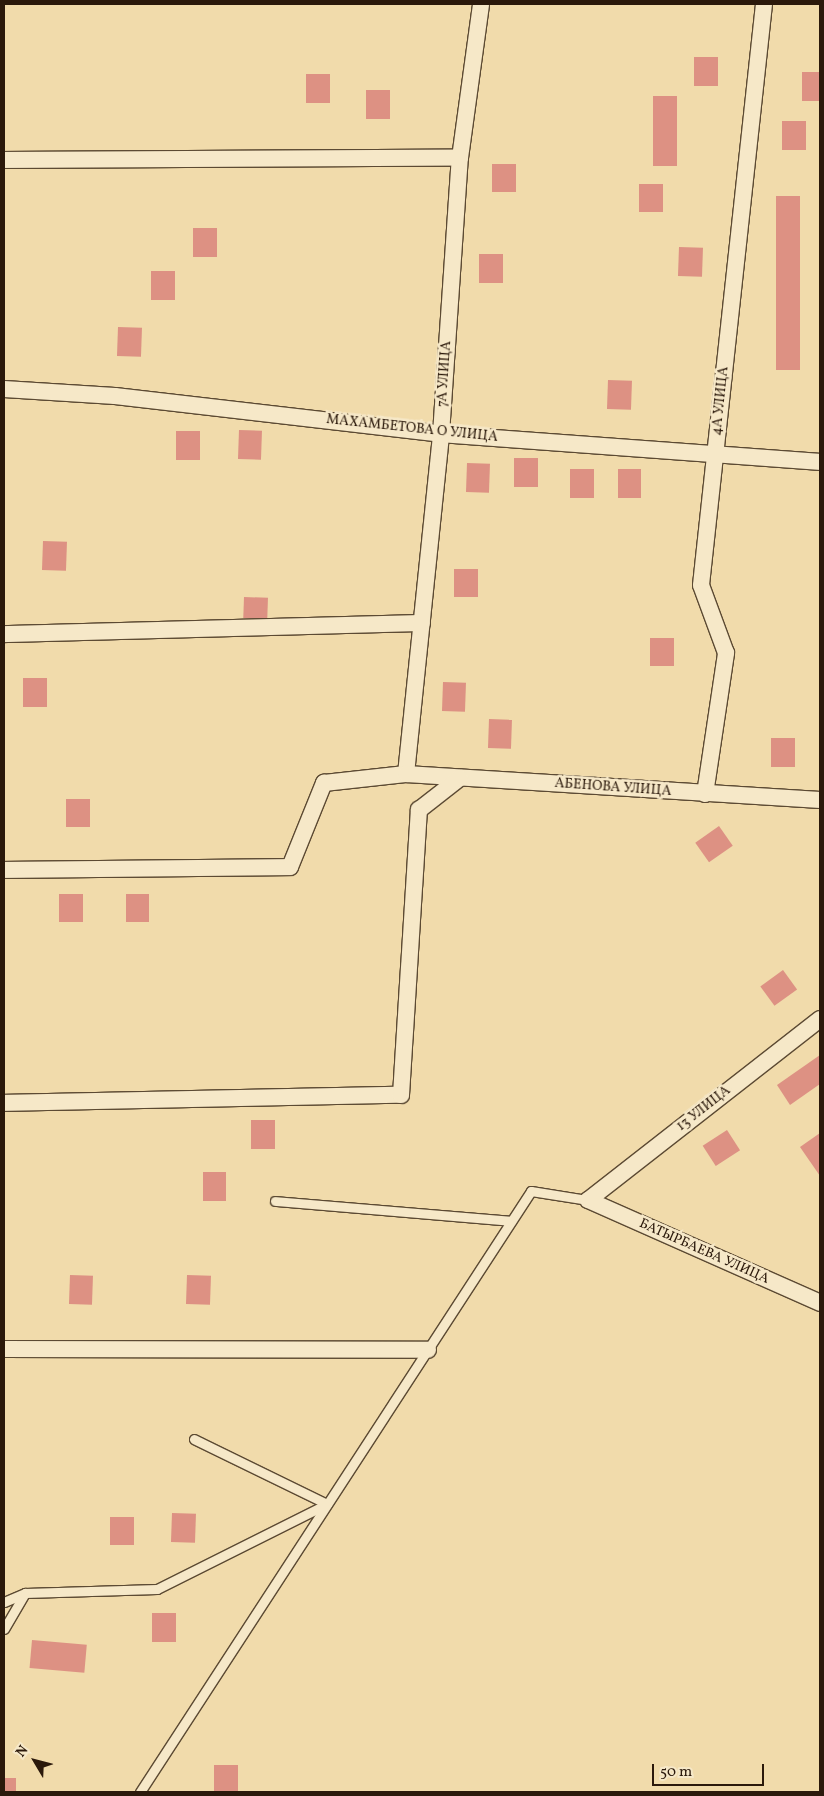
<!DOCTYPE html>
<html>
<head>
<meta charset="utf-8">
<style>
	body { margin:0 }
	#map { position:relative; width:824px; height:1796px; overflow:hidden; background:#f1dbab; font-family:Vollkorn,serif }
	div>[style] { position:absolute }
	.building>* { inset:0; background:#dd9183; transform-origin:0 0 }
	.roads { filter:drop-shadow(1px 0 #5c4a33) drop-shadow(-1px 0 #5c4a33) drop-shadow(0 1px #5c4a33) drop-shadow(0 -1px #5c4a33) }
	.service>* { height:9px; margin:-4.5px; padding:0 4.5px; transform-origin:4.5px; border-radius:4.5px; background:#f6e8c8 }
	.minor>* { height:16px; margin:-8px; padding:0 8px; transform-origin:8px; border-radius:8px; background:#f6e8c8 }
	span { translate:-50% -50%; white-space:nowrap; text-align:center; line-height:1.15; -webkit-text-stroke:5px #f6e8c8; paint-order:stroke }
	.street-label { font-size:14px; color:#2b190b }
	.frame { position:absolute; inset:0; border:5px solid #2b190b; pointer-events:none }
	.north { position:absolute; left:10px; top:1736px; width:50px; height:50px; -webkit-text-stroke:4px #f6e8c8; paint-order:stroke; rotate:307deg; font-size:14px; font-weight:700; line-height:20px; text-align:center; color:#2b190b }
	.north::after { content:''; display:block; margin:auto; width:18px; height:22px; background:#2b190b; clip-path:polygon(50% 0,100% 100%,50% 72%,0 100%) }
	.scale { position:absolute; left:652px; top:1764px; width:112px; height:22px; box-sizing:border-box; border:2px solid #2b190b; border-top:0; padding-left:6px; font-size:15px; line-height:18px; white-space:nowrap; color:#2b190b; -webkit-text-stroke:4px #f6e8c8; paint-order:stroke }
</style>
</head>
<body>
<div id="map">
	<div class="building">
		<i style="left:694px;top:57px;width:24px;height:29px"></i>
		<i style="left:802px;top:72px;width:18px;height:29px"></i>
		<i style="left:306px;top:74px;width:24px;height:29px"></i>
		<i style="left:366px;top:90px;width:24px;height:29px"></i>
		<i style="left:653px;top:96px;width:24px;height:70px"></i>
		<i style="left:782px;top:121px;width:24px;height:29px"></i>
		<i style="left:492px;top:164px;width:24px;height:28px"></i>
		<i style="left:639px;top:184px;width:24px;height:28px"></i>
		<i style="left:776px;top:196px;width:24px;height:174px"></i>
		<i style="left:193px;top:228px;width:24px;height:29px"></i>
		<i style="left:679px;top:247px;width:24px;height:29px;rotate:2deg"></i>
		<i style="left:479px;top:254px;width:24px;height:29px"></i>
		<i style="left:151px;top:271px;width:24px;height:29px"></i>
		<i style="left:118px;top:327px;width:24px;height:29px;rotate:2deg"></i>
		<i style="left:608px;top:380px;width:24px;height:29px;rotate:2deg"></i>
		<i style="left:239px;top:430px;width:23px;height:29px;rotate:2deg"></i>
		<i style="left:176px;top:431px;width:24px;height:29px"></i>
		<i style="left:514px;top:458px;width:24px;height:29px"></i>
		<i style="left:467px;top:463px;width:23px;height:29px;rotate:2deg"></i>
		<i style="left:570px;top:469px;width:24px;height:29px"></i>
		<i style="left:618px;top:469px;width:23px;height:29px"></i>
		<i style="left:43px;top:541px;width:24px;height:29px;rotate:2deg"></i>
		<i style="left:454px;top:569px;width:24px;height:28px"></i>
		<i style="left:244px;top:597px;width:24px;height:21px;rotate:2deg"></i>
		<i style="left:650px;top:638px;width:24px;height:28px"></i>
		<i style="left:23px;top:678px;width:24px;height:29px"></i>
		<i style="left:443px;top:682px;width:23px;height:29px;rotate:2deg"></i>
		<i style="left:489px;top:719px;width:23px;height:29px;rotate:2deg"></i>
		<i style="left:771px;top:738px;width:24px;height:29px"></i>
		<i style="left:66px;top:799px;width:24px;height:28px"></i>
		<i style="left:719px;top:826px;width:24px;height:29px;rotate:55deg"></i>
		<i style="left:59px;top:894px;width:24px;height:28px"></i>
		<i style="left:126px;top:894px;width:23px;height:28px"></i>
		<i style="left:783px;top:970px;width:24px;height:28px;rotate:54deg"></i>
		<i style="clip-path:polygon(820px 1055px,820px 1084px,790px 1105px,777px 1085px)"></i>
		<i style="left:251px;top:1120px;width:24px;height:29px"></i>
		<i style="left:727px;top:1130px;width:24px;height:29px;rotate:57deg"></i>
		<i style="clip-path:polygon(820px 1133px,820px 1176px,800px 1147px)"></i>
		<i style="left:203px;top:1172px;width:23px;height:29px"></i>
		<i style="left:70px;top:1275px;width:23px;height:29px;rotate:2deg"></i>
		<i style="left:187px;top:1275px;width:24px;height:29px;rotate:2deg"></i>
		<i style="left:172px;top:1513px;width:24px;height:29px;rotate:2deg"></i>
		<i style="left:110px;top:1517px;width:24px;height:28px"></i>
		<i style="left:152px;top:1613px;width:24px;height:29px"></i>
		<i style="left:32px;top:1640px;width:55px;height:28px;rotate:5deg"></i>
		<i style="left:214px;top:1765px;width:24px;height:27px"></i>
		<i style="left:4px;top:1778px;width:12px;height:14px"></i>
	</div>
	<div class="roads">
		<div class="service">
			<i style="left:275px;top:1201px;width:237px;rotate:4.8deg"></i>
			<i style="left:4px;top:1602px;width:23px;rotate:-23deg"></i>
			<i style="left:4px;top:1629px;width:42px;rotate:-59.7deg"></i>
			<i style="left:25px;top:1593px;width:132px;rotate:-1.7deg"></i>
			<i style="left:157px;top:1589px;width:190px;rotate:-26.6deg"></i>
			<i style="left:327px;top:1504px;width:148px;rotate:-154deg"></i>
			<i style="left:140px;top:1792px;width:717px;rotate:-56.95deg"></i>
			<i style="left:531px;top:1191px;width:58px;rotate:9deg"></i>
		</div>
		<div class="minor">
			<i style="left:4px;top:160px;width:456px;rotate:-0.3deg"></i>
			<i style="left:4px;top:389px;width:111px;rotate:3.6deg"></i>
			<i style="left:115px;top:396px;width:328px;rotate:6.6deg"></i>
			<i style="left:441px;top:434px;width:380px;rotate:4.2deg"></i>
			<i style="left:4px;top:634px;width:418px;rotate:-1.5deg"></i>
			<i style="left:406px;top:774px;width:342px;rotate:-84.1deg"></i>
			<i style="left:441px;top:434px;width:277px;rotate:-86.1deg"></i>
			<i style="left:460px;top:158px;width:155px;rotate:-82.2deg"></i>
			<i style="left:705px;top:794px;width:143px;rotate:-81.5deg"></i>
			<i style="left:726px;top:653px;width:72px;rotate:-110.2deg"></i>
			<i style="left:701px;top:585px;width:584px;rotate:-83.81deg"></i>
			<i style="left:4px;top:870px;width:286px;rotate:-0.6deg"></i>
			<i style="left:290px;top:867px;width:91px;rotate:-68deg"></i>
			<i style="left:324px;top:783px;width:82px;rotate:-6.3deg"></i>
			<i style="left:406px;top:774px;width:415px;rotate:3.6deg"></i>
			<i style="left:820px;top:1019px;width:294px;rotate:142deg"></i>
			<i style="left:588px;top:1200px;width:254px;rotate:23.9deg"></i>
			<i style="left:4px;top:1103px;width:397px;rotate:-1.2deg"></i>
			<i style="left:401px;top:1095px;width:286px;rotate:-86.4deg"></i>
			<i style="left:419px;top:810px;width:52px;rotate:-38deg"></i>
			<i style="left:4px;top:1349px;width:424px;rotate:0.1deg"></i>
		</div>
	</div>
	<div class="street-label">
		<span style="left:445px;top:374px;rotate:-86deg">7А УЛИЦА</span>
		<span style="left:721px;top:401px;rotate:-84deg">4А УЛИЦА</span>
		<span style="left:412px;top:429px;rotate:6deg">МАХАМБЕТОВА О УЛИЦА</span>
		<span style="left:613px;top:788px;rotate:4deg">АБЕНОВА УЛИЦА</span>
		<span style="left:704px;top:1109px;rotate:-38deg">13 УЛИЦА</span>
		<span style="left:704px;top:1252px;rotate:24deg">БАТЫРБАЕВА УЛИЦА</span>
	</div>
	<div class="frame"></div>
	<div class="north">N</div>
	<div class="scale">50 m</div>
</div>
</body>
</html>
